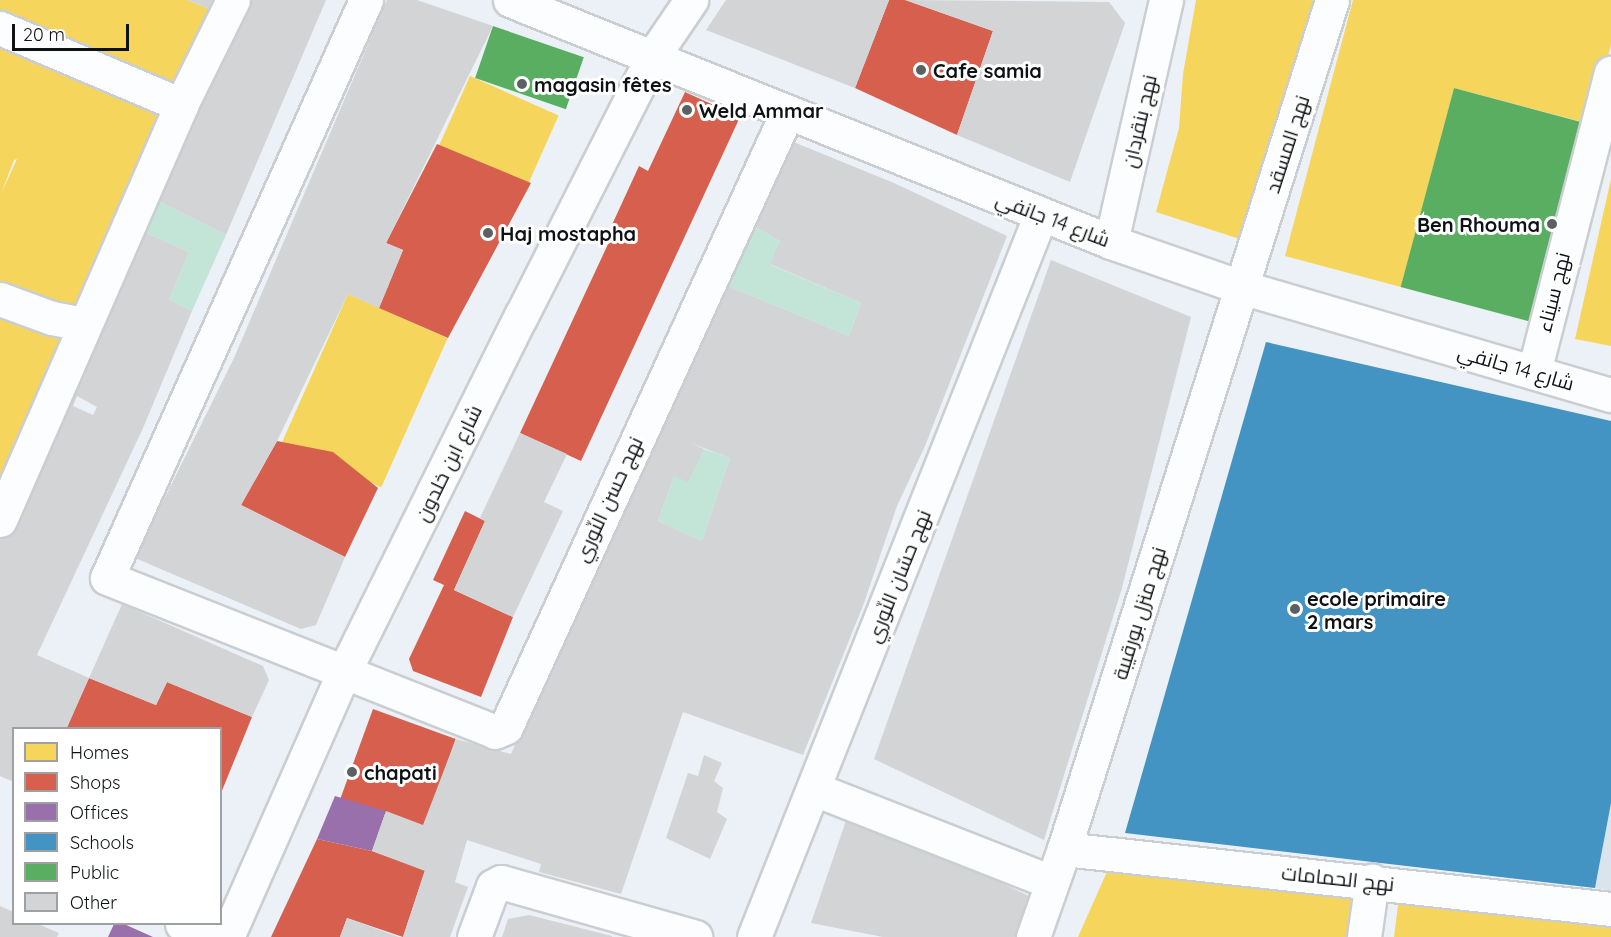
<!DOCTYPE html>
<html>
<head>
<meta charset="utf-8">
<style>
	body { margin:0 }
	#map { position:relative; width:1611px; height:937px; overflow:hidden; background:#ebf1f6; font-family:Quicksand,Cairo,sans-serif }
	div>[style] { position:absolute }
	.built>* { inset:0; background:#d9e4ed }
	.green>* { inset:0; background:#c3e5d8 }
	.homes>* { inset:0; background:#f6d55c; transform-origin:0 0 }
	.shops>* { inset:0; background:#d6604d; transform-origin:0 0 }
	.offices>* { inset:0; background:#9970ab }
	.schools>* { inset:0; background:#4393c3 }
	.public>* { inset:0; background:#5aae61; transform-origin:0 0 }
	.building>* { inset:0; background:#d3d4d5 }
	.roads { filter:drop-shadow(2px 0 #caced2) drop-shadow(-2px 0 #caced2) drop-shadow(0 2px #caced2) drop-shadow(0 -2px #caced2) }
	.street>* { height:33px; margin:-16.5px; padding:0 16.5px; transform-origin:16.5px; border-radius:16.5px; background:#fcfdfe }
	.secondary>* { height:33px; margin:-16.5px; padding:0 16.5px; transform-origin:16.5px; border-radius:16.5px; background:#fcfdfe }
	.dots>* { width:16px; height:16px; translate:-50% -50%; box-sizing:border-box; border:3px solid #fff; border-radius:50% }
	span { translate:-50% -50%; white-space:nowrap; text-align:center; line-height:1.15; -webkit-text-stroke:6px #fff; paint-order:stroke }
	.poi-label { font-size:20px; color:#0e1214; font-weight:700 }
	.left { translate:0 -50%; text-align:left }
	.right { translate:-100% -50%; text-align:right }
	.street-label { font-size:20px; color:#0e1214 }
	.legend { position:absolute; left:12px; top:727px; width:210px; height:198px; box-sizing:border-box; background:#fff; border:2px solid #9fa0a1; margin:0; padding:8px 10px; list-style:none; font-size:18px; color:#0e1214 }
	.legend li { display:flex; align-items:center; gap:12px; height:30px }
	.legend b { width:30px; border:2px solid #9fa0a1 }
	.scale { position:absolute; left:12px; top:24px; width:117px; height:27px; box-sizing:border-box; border:3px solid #0e1214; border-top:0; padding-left:8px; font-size:18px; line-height:21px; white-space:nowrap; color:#0e1214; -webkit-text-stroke:4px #fff; paint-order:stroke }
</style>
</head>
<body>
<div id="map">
	<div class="built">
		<i style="clip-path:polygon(1611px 803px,1611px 890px,1595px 888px)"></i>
	</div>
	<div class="green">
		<i style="clip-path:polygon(150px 197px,226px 235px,192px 311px,169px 300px,189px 252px,137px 229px)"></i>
		<i style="clip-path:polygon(747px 222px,780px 241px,771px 265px,861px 303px,849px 336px,721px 283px)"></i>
		<i style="clip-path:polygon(704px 449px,730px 458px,702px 541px,658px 521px,674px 476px)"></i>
	</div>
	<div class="homes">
		<i style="clip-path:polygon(0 0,187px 0,222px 14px,183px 92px,0 23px)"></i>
		<i style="clip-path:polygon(1196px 0,1318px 0,1252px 243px,1156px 212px,1179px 128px,1183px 74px)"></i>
		<i style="clip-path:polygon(1353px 0,1611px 0,1611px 45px,1590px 124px,1454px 88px,1401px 287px,1285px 256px)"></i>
		<i style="clip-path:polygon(evenodd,0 34px,176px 106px,83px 318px,0 294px,0 34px,17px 159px,1px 194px,14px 160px,17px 159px)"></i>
		<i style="left:470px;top:76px;width:97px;height:76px;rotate:24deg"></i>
		<i style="clip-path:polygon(1611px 179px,1611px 346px,1575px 339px)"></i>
		<i style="left:348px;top:294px;width:109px;height:163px;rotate:24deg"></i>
		<i style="clip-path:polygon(0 304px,77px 326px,0 504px)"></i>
		<i style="clip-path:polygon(1110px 865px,1353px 896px,1348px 937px,1078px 937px)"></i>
		<i style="clip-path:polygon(1399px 897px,1611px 926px,1611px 937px,1394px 937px)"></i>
	</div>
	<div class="shops">
		<i style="clip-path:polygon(889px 0,905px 0,993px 31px,957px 135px,855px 88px)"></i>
		<i style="clip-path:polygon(685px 92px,740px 117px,581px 461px,520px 433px,609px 242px,605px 240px,639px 166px,648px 171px)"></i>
		<i style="clip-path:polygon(437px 144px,531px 183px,448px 338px,379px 308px,403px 250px,386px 243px)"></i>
		<i style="clip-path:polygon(277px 441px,333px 452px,378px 488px,345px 557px,241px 505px)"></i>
		<i style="clip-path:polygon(465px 511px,485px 521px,454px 590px,513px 617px,481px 697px,413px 671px,409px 659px,444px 585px,433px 580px)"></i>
		<i style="clip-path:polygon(89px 678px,156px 705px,167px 682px,252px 717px,221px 793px,220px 728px,66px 728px)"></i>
		<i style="left:373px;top:709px;width:88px;height:95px;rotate:20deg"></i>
		<i style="clip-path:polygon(317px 839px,372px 851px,425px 870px,403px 937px,347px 918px,340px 937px,271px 937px)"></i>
	</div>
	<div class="offices">
		<i style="clip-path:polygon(335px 796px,386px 811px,372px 851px,317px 839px)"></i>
		<i style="clip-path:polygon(114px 924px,124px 924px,153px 937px,108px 937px)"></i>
	</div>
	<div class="schools">
		<i style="clip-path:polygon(1266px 342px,1611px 421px,1611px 803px,1595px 888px,1125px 833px)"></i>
	</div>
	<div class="public">
		<i style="left:493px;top:26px;width:96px;height:55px;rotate:19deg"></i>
		<i style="left:1454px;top:88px;width:141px;height:206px;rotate:15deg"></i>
	</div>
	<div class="building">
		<i style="clip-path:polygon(187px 0,228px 0,222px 14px)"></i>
		<i style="clip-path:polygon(241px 0,326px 0,226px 235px,150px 197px)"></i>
		<i style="clip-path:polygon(387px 0,417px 0,493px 26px,386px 243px,403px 250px,379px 308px,348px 294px,277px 441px,241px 505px,345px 557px,316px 625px,301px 629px,135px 558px,234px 358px)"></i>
		<i style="clip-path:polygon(726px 0,889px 0,855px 88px,706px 30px)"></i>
		<i style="clip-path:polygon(906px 0,1109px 2px,1125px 23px,1070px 182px,957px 135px,993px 31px)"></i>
		<i style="clip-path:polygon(evenodd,796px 143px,894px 183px,1007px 236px,925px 446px,897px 506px,864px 603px,803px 755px,683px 712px,621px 894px,539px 872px,541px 864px,467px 840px,455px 882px,468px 887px,450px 937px,403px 937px,425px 871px,372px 851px,386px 811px,423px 825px,456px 739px,511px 754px,721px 283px,849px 336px,861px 303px,770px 264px,780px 241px,747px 222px,779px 148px,796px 143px,690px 443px,730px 458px,702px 541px,658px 521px,674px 476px,688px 482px,704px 449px,690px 443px)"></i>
		<i style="clip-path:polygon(evenodd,137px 229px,189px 252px,169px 300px,192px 311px,143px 428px,37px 655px,89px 678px,67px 728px,14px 728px,14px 782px,0 776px,0 540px,64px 403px,137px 229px,77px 396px,97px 407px,93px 415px,73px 406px,77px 396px)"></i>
		<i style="clip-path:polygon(1051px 260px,1191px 317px,1122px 588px,1044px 840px,874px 759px)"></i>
		<i style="clip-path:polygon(520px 433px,567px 454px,544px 502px,563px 511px,513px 617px,454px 590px,485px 521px,480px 518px)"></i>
		<i style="clip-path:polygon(122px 604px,263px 666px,269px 680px,252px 717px,167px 682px,156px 705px,89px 678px)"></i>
		<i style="clip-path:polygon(704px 755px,722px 763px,714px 781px,723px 788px,717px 812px,727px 819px,710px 859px,666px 838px,688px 773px,698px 776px)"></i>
		<i style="clip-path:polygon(851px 806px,897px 833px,1033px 898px,1020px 937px,883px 937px,811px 923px)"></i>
		<i style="clip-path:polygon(0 906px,14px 912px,14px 924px,38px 924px,59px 933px,57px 937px,0 937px)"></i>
		<i style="clip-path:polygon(529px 915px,612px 936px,612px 937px,502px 937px,508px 919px)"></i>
		<i style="clip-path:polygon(347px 918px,399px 937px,340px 937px)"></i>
	</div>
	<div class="roads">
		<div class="street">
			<i style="left:366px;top:0;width:633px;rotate:114.14deg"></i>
			<i style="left:107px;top:578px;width:417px;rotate:21.6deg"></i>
			<i style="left:495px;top:732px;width:12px;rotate:-24deg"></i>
			<i style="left:506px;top:727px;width:675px;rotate:-65.41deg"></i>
			<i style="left:0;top:28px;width:197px;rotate:23deg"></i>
			<i style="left:1111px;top:242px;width:248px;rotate:-77.2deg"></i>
			<i style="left:0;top:299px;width:55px;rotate:20.1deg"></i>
			<i style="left:52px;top:318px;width:33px;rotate:11deg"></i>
			<i style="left:1534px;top:372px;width:309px;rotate:-75.6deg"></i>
			<i style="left:0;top:520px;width:453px;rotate:-66.4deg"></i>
			<i style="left:181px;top:105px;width:117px;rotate:-63.7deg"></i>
			<i style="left:814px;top:789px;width:255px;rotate:21.4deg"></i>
			<i style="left:1064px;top:849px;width:550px;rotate:6.26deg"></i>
			<i style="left:182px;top:924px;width:35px;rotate:22deg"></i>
			<i style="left:474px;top:937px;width:54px;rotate:-69.6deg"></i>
			<i style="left:493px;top:886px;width:9px;rotate:-27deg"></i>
			<i style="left:501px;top:882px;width:202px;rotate:15.8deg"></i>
			<i style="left:754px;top:937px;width:778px;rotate:-68.35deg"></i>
			<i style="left:1033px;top:937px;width:93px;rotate:-70.6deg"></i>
			<i style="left:1064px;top:849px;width:890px;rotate:-72.48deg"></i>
			<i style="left:1364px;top:937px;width:57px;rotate:-81.9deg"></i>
		</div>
		<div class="secondary">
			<i style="left:510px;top:0;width:648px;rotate:21.93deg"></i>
			<i style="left:1111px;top:242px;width:138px;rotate:19.1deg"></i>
			<i style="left:1241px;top:287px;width:385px;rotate:16.3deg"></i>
			<i style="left:227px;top:937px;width:287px;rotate:-66.2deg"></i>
			<i style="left:343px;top:674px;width:400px;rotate:-63.6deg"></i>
			<i style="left:521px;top:316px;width:292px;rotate:-63.1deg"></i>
			<i style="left:653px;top:56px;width:68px;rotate:-55.8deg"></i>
		</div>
	</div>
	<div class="dots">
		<i style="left:921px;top:70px;background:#5b6063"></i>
		<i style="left:522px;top:84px;background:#5b6063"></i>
		<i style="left:687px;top:110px;background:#5b6063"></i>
		<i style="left:1552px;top:224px;background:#5b6063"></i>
		<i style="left:488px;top:233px;background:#5b6063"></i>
		<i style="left:1295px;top:609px;background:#5b6063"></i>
		<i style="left:352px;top:772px;background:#5b6063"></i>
	</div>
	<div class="poi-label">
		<span class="left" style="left:933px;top:70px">Cafe samia</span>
		<span class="left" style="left:534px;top:84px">magasin fêtes</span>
		<span class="left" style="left:699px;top:110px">Weld Ammar</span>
		<span class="right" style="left:1540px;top:224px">Ben Rhouma</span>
		<span class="left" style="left:500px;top:233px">Haj mostapha</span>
		<span class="left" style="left:1307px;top:610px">ecole primaire<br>2 mars</span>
		<span class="left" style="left:364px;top:772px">chapati</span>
	</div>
	<div class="street-label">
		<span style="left:1139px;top:121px;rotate:-77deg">نهج بنقردان</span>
		<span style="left:1287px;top:144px;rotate:-72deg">نهج المسقد</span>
		<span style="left:1053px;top:219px;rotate:21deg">شارع 14 جانفي</span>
		<span style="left:1553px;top:292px;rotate:-76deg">نهج سيناء</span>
		<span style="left:1516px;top:367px;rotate:16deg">شارع 14 جانفي</span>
		<span style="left:448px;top:463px;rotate:-64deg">شارع ابن خلدون</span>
		<span style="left:608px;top:499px;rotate:-65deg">نهج حسن النّوري</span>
		<span style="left:898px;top:576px;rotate:-68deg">نهج حسّان النّوري</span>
		<span style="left:1139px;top:613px;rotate:-73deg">نهج منزل بورقيبة</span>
		<span style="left:1338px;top:878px;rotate:6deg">نهج الحمامات</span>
	</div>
	<ul class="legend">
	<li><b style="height:16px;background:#f6d55c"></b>Homes</li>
	<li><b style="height:16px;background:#d6604d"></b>Shops</li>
	<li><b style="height:16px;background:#9970ab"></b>Offices</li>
	<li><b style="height:16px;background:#4393c3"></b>Schools</li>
	<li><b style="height:16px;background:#5aae61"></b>Public</li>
	<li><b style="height:16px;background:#d3d4d5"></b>Other</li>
	</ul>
	<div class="scale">20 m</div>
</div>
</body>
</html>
